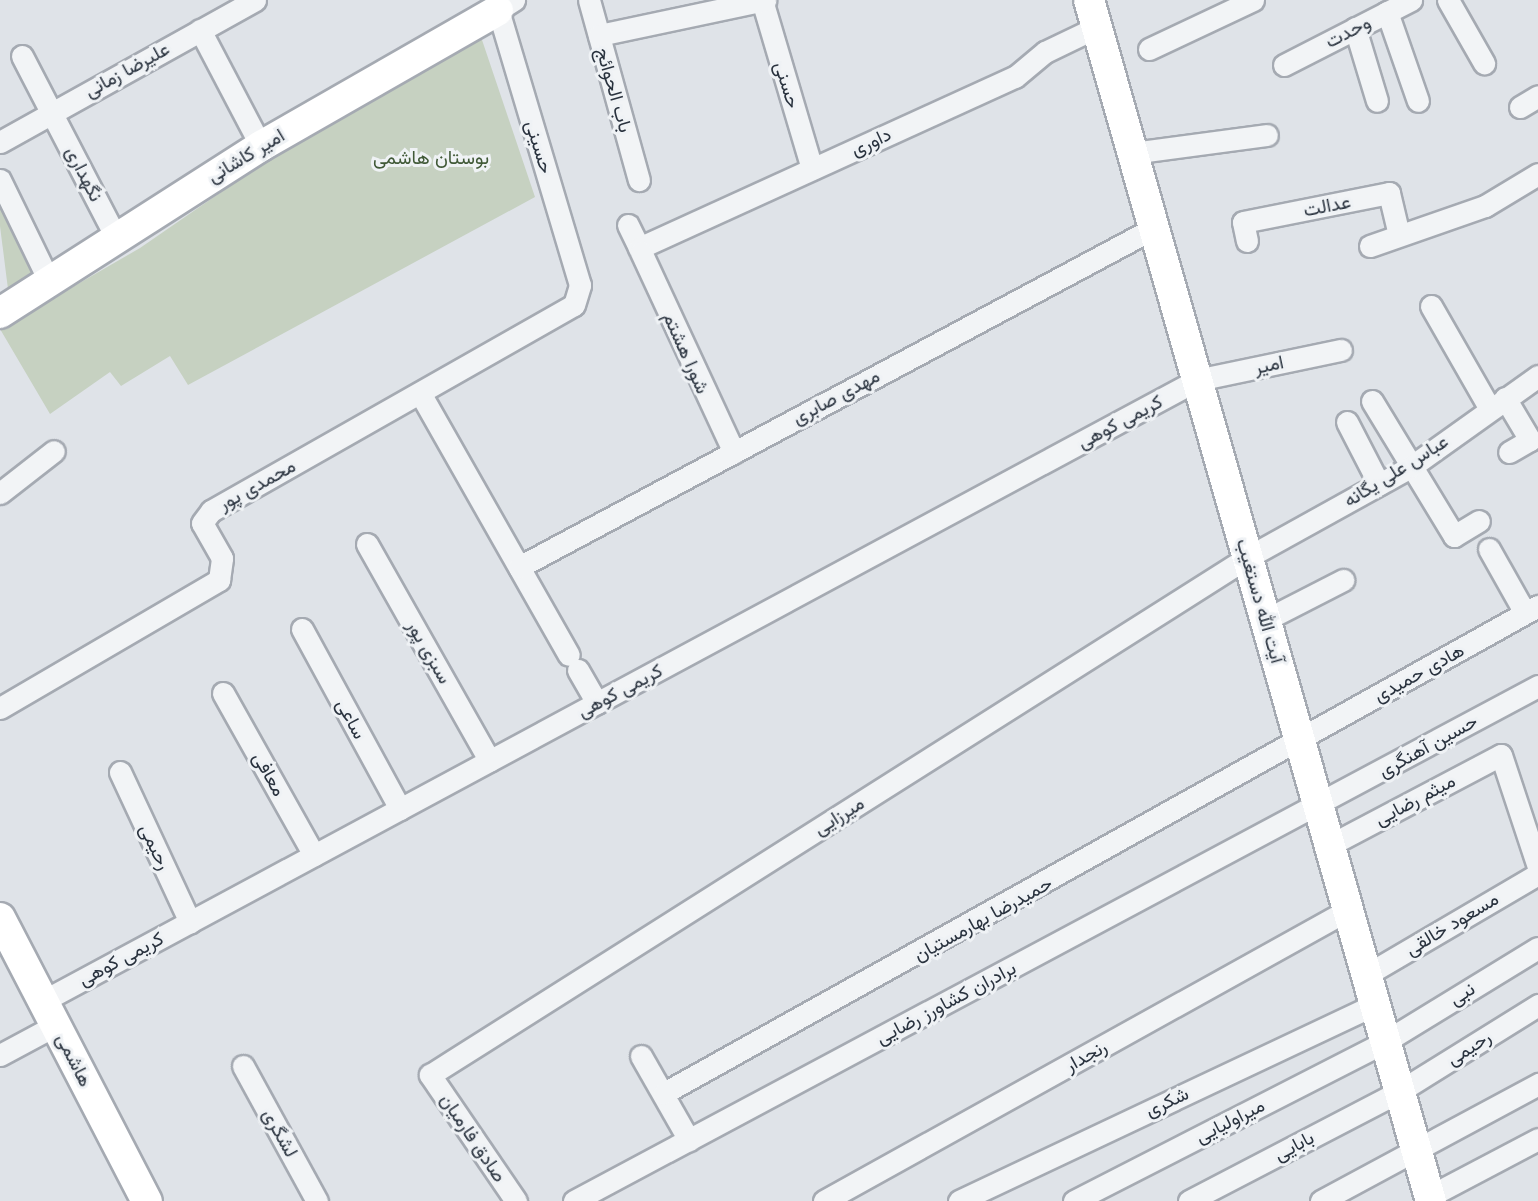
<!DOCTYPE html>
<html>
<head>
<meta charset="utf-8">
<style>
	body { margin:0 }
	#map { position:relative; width:1538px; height:1201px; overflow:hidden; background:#dfe3e8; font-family:Arial,Vazirmatn,sans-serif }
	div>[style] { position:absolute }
	.green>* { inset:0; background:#c6d1c1 }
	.roads { filter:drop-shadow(2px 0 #a5aab2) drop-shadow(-2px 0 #a5aab2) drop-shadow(0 2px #a5aab2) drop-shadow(0 -2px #a5aab2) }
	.street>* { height:21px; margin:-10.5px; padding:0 10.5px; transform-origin:10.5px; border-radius:10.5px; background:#f2f4f6 }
	.secondary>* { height:30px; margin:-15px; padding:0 15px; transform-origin:15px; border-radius:15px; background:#fff }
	span { translate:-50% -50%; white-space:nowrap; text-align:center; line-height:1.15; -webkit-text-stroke:6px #eff2f5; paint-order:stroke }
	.street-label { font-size:19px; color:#29323e }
	.park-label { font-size:19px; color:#405937 }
</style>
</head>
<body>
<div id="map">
	<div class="green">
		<i style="clip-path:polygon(480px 34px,535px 197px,188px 385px,170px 356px,121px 386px,110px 372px,50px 414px,0 329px,140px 248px,308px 132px)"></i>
		<i style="clip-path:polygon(0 197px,40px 278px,9px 297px,0 226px)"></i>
	</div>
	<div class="roads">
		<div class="street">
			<i style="left:589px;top:0;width:187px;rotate:74.5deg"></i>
			<i style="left:762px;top:0;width:176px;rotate:73.5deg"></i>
			<i style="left:1448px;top:0;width:73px;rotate:60.3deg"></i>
			<i style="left:1387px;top:12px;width:94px;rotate:70.8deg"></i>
			<i style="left:1355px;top:28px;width:76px;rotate:73.2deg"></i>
			<i style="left:200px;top:30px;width:131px;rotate:62.3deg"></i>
			<i style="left:599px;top:35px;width:170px;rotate:-11.9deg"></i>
			<i style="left:1149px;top:49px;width:115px;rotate:-25.2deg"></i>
			<i style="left:22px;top:56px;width:204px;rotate:62.6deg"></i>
			<i style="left:1284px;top:65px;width:143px;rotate:-27.1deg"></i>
			<i style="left:1520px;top:107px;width:21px;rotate:-31deg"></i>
			<i style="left:0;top:142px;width:292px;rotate:-29.1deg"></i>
			<i style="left:1132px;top:153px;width:136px;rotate:-7.6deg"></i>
			<i style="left:0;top:180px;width:110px;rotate:64.1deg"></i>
			<i style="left:628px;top:225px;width:25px;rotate:64deg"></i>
			<i style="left:639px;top:248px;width:413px;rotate:-24.5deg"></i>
			<i style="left:1015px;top:77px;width:39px;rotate:-40deg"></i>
			<i style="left:1045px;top:52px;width:58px;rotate:-25.7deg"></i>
			<i style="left:1247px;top:241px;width:19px;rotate:-102deg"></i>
			<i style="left:1243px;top:222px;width:149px;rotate:-11.2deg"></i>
			<i style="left:1389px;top:193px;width:43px;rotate:76.6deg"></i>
			<i style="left:1370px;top:246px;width:122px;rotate:-19.2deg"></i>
			<i style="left:1485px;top:206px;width:62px;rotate:-31.1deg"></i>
			<i style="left:641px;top:252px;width:221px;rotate:65.1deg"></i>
			<i style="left:1431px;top:306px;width:119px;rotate:60.2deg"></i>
			<i style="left:420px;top:393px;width:301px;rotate:60.4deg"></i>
			<i style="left:1505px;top:398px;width:49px;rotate:59.2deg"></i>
			<i style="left:1530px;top:440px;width:24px;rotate:150deg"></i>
			<i style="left:1372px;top:401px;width:158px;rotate:58.7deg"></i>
			<i style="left:1454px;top:536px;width:29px;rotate:-31deg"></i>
			<i style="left:1347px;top:422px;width:70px;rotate:62.7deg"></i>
			<i style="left:0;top:493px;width:68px;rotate:-37.9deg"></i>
			<i style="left:367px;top:544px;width:249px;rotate:60.5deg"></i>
			<i style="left:1489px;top:549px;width:73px;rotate:60.6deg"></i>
			<i style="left:519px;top:567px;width:720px;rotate:-28.1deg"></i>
			<i style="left:1265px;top:620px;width:88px;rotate:-27.1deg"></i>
			<i style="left:302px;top:629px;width:205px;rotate:61.4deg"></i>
			<i style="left:578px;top:670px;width:38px;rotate:60deg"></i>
			<i style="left:223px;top:693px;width:186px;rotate:60.7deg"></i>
			<i style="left:0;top:708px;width:254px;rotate:-30.3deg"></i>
			<i style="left:219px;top:580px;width:22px;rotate:-82deg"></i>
			<i style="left:222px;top:558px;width:40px;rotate:-119.7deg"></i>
			<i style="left:202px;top:523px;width:15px;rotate:-53deg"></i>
			<i style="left:211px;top:511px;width:417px;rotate:-29.6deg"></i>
			<i style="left:574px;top:305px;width:21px;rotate:-73deg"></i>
			<i style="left:580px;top:285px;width:287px;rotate:-106.6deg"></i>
			<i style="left:498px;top:10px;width:19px;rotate:-32deg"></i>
			<i style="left:120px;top:772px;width:166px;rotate:65deg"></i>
			<i style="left:1330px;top:845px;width:193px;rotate:-27.8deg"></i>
			<i style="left:1501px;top:755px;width:118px;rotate:71.7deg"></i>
			<i style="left:1366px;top:975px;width:199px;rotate:-30.4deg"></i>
			<i style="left:43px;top:1001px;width:1310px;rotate:-28.29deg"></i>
			<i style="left:1197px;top:380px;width:147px;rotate:-11.8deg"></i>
			<i style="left:0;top:1055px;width:64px;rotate:-28.2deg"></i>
			<i style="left:641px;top:1056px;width:97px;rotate:60.3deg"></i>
			<i style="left:243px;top:1066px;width:154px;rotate:61.3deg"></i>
			<i style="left:664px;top:1093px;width:1001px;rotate:-29.13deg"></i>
			<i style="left:1430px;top:1196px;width:122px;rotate:-27.8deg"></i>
			<i style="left:516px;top:1201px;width:153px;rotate:-124.3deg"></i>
			<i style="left:430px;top:1075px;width:968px;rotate:-32.34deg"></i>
			<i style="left:1248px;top:557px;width:188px;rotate:-29deg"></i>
			<i style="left:1412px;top:466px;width:155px;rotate:-35.5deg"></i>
			<i style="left:574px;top:1201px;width:1093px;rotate:-28.11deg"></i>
			<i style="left:824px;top:1201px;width:599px;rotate:-29.05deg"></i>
			<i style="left:959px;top:1201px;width:460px;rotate:-25.3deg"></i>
			<i style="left:1074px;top:1201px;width:351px;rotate:-27.1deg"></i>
			<i style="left:1386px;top:1041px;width:178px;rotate:-31.5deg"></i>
			<i style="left:1189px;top:1201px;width:238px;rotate:-27.5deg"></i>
			<i style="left:1400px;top:1091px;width:163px;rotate:-31.9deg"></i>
			<i style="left:1321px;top:1201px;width:247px;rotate:-28.3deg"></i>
		</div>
		<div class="secondary">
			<i style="left:1089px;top:0;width:1249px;rotate:74.11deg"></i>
			<i style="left:0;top:313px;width:310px;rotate:-32.6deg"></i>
			<i style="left:261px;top:146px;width:273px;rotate:-29.8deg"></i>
			<i style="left:0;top:918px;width:319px;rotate:62.6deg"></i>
		</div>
	</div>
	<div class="street-label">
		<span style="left:1348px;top:32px;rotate:-27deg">وحدت</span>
		<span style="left:127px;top:70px;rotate:-29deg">علیرضا زمانی</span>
		<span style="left:787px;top:85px;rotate:73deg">حسنی</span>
		<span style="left:614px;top:90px;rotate:74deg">باب الحوائج</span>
		<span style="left:871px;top:142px;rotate:-25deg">داوری</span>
		<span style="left:539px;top:147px;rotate:73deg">حسینی</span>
		<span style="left:246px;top:156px;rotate:-31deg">امیر کاشانی</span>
		<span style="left:84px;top:174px;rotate:63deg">نگهداری</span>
		<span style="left:1327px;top:206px;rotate:-11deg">عدالت</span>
		<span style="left:686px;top:353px;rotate:66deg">شورا هشتم</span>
		<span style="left:1269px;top:365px;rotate:-12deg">امیر</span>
		<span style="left:836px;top:397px;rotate:-28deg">مهدی صابری</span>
		<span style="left:1120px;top:422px;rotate:-28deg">کریمی کوهی</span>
		<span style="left:1396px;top:471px;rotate:-32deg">عباس علی یگانه</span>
		<span style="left:257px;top:485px;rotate:-29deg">محمدی پور</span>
		<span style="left:1260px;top:601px;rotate:74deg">آیت الله دستغیب</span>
		<span style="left:429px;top:652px;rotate:60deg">سبزی پور</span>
		<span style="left:1419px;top:673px;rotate:-29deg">هادی حمیدی</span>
		<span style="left:620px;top:691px;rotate:-28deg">کریمی کوهی</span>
		<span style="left:351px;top:719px;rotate:62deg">ساعی</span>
		<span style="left:1428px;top:746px;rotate:-29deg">حسین آهنگری</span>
		<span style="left:269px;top:774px;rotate:61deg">معافی</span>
		<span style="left:1415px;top:800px;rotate:-28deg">میثم رضایی</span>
		<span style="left:839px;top:816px;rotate:-32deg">میرزایی</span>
		<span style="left:155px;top:847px;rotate:65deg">رحیمی</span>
		<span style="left:983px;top:919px;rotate:-29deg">حمیدرضا بهارمستیان</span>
		<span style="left:1452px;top:924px;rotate:-31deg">مسعود خالقی</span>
		<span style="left:121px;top:959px;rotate:-28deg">کریمی کوهی</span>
		<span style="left:1462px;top:994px;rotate:-32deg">نبی</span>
		<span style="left:946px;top:1003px;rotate:-28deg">برادران کشاورز رضایی</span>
		<span style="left:1469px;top:1048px;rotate:-32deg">رحیمی</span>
		<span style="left:1086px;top:1056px;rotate:-29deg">رنجدار</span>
		<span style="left:74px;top:1060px;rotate:63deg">هاشمی</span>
		<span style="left:1167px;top:1102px;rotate:-25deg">شکری</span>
		<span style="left:1230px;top:1121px;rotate:-27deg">میراولیایی</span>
		<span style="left:280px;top:1133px;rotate:61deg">لشگری</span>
		<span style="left:473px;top:1138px;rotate:56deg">صادق فارمیان</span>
		<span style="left:1294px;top:1146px;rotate:-28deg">بابایی</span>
	</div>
	<div class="park-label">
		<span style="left:431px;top:158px">بوستان هاشمی</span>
	</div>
</div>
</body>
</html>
